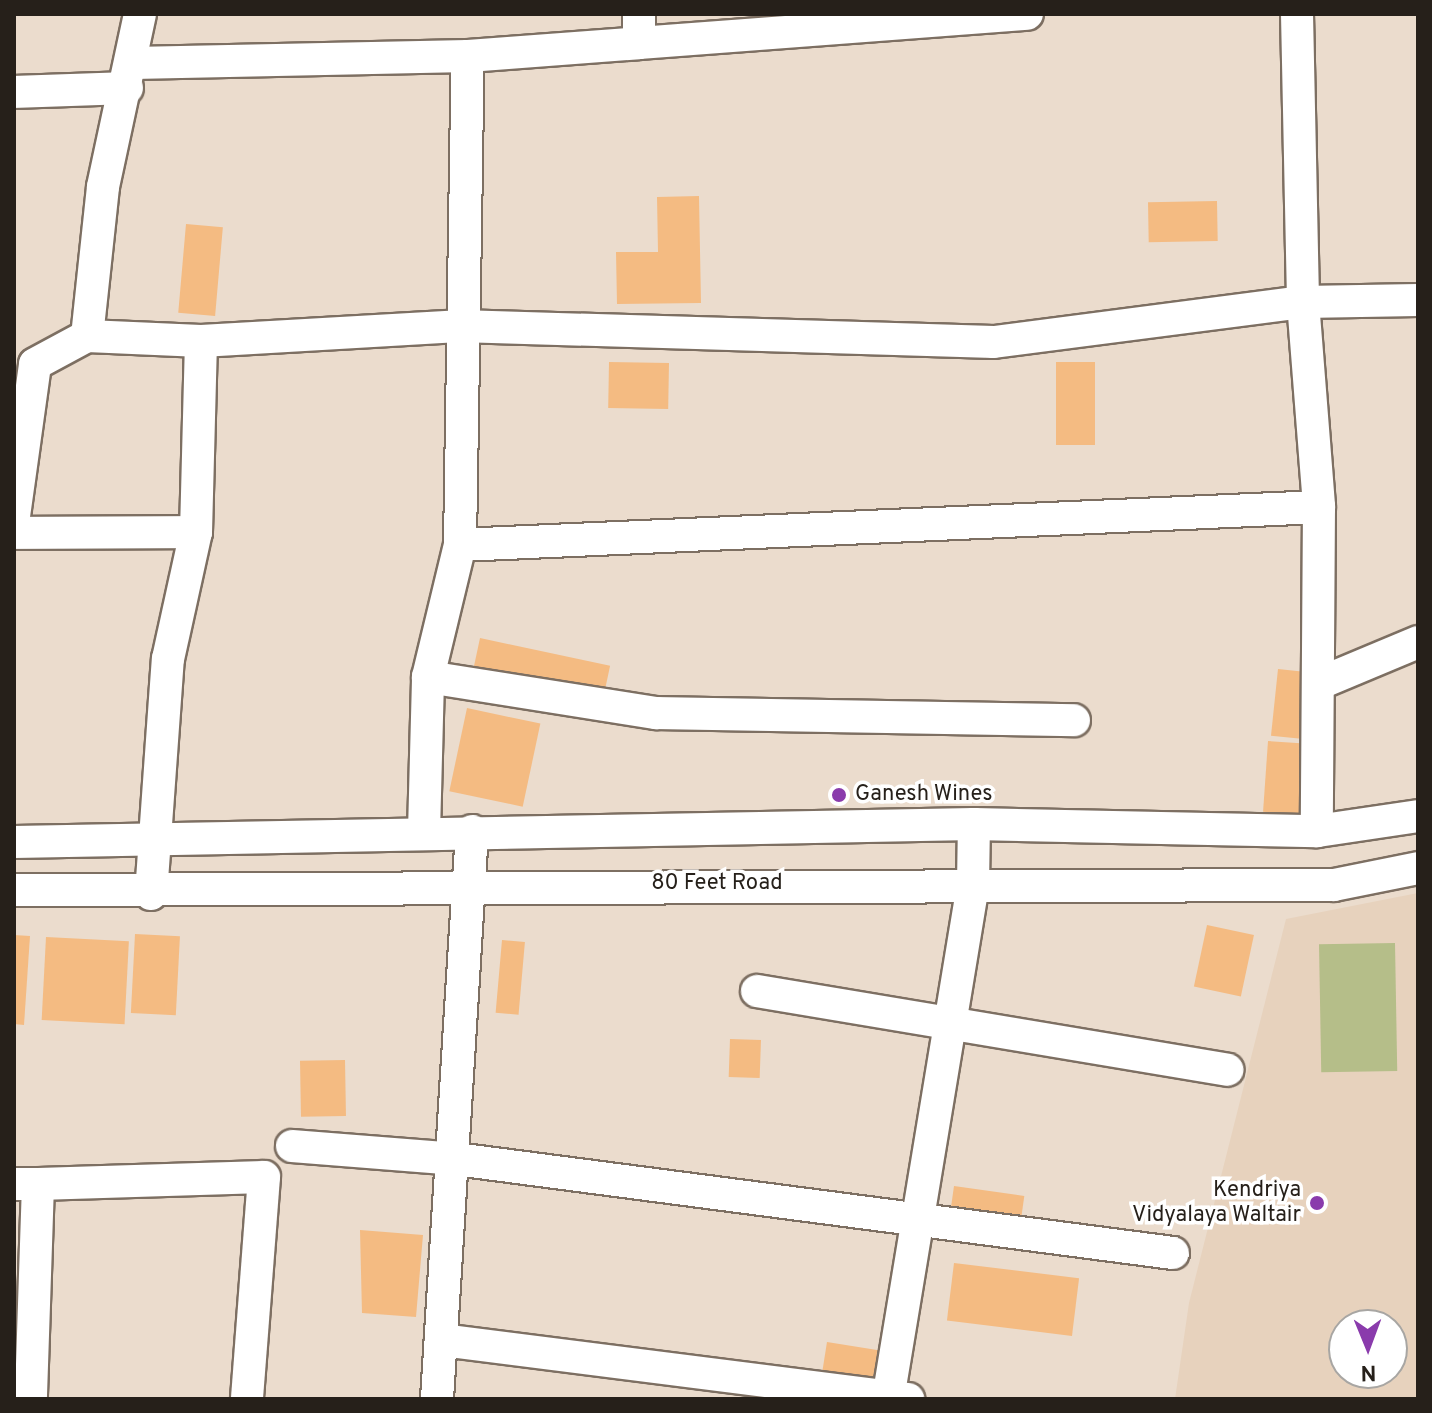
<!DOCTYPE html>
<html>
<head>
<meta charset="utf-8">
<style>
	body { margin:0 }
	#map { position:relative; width:1432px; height:1413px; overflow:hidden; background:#ebdccd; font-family:Overpass,sans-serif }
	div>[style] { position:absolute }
	.built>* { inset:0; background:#e7d2bd }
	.green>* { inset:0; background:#b5be89; transform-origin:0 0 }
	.building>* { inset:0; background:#f4bb82; transform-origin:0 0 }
	.roads { filter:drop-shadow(2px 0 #7d6f62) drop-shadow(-2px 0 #7d6f62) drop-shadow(0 2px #7d6f62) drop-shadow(0 -2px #7d6f62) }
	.minor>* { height:32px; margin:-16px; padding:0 16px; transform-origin:16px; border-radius:16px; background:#fff }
	.dots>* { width:22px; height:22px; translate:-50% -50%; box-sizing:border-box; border:4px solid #fff; border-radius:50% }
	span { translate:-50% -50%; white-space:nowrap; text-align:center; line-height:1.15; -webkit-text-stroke:7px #fff; paint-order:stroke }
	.poi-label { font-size:22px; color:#26201a }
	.left { translate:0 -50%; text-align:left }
	.right { translate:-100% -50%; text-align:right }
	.street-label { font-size:22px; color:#26201a }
	.frame { position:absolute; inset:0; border:16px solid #26201a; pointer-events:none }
	.north { position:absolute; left:1328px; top:1309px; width:80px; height:80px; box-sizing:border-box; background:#fff; border:2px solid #a8a6a3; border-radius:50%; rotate:179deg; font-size:22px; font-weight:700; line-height:32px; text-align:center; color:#26201a }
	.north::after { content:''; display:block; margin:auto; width:28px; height:36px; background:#8a3bac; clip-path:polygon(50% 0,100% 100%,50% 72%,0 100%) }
</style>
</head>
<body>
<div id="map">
	<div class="built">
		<i style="clip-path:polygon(evenodd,1418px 893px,1418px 1399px,1175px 1399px,1189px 1303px,1286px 919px,1418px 893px,1344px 1325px,1392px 1325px,1392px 1373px,1344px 1373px,1344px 1325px)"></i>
	</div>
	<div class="green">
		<i style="left:1395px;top:943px;width:128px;height:76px;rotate:89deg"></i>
	</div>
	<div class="building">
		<i style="clip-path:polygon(699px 196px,701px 303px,617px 304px,616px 252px,658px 252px,657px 197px)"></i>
		<i style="left:1217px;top:201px;width:40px;height:69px;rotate:89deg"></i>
		<i style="left:186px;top:224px;width:37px;height:89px;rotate:5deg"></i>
		<i style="left:609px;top:362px;width:60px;height:46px;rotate:1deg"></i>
		<i style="left:1056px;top:362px;width:39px;height:83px"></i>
		<i style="left:480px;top:638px;width:133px;height:32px;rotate:12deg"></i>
		<i style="left:1278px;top:669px;width:38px;height:67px;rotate:6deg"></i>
		<i style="left:467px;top:708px;width:75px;height:85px;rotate:12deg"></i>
		<i style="left:1268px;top:741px;width:40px;height:71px;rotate:4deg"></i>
		<i style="left:1207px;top:925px;width:48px;height:63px;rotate:12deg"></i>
		<i style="left:135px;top:934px;width:45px;height:79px;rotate:3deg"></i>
		<i style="clip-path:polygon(14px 935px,30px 936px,24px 1025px,14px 1024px)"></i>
		<i style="left:46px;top:937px;width:83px;height:83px;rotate:3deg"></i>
		<i style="left:502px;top:940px;width:23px;height:73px;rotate:5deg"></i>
		<i style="left:730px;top:1039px;width:31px;height:38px;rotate:2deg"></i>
		<i style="left:345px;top:1060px;width:56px;height:45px;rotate:89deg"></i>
		<i style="left:954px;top:1186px;width:71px;height:32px;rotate:8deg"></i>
		<i style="clip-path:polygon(360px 1230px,423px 1235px,416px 1317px,362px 1313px)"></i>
		<i style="left:954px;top:1263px;width:126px;height:58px;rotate:7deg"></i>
		<i style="left:827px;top:1342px;width:57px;height:40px;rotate:9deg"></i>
	</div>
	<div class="roads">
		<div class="minor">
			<i style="left:140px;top:14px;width:177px;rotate:102.1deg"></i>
			<i style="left:103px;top:187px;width:150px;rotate:96.1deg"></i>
			<i style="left:87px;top:336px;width:114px;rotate:2.5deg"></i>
			<i style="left:201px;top:341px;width:258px;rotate:-3.3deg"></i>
			<i style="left:459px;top:326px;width:535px;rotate:1.71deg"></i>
			<i style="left:994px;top:342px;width:312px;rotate:-7.4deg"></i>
			<i style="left:1303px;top:302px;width:115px;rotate:-1deg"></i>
			<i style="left:639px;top:14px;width:29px;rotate:90deg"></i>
			<i style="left:639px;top:43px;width:389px;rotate:-4.3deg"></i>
			<i style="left:1297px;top:14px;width:288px;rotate:88.8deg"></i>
			<i style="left:1303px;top:302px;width:206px;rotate:85.5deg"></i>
			<i style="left:1319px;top:507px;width:324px;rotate:90.4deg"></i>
			<i style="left:133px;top:63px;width:335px;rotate:-1.2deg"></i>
			<i style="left:468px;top:56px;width:171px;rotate:-4.3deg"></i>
			<i style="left:14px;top:92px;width:113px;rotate:-2deg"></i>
			<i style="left:14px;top:516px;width:153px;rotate:-82.1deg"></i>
			<i style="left:35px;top:364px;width:59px;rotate:-28.3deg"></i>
			<i style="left:14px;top:533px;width:182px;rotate:-0.3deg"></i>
			<i style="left:460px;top:545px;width:860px;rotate:-2.53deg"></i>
			<i style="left:428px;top:677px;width:231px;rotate:9deg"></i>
			<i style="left:656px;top:713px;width:418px;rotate:1deg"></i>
			<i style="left:1320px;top:683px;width:106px;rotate:-22.7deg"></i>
			<i style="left:424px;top:832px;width:155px;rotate:-88.5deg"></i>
			<i style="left:428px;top:677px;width:136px;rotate:-76.4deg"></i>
			<i style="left:460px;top:545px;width:489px;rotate:-89.1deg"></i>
			<i style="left:14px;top:842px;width:960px;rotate:-1.07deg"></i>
			<i style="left:974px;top:824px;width:343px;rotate:1.2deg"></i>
			<i style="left:1317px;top:831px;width:102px;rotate:-8.4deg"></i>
			<i style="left:14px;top:890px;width:1320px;rotate:-0.22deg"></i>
			<i style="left:1334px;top:885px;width:86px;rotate:-11.4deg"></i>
			<i style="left:151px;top:894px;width:236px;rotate:-85.9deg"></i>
			<i style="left:168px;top:659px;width:130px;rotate:-77.6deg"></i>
			<i style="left:196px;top:532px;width:191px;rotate:-88.5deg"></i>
			<i style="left:757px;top:991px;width:477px;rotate:9.5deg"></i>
			<i style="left:292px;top:1146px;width:165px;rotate:4.5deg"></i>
			<i style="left:456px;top:1159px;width:723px;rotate:7.47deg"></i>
			<i style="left:14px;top:1184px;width:24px"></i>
			<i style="left:38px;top:1184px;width:215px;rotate:91.9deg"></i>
			<i style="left:38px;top:1184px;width:226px;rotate:-1.8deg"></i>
			<i style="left:264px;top:1177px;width:223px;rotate:94.4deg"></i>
			<i style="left:441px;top:1340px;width:471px;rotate:7.2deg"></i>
			<i style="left:437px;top:1399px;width:569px;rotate:-86.47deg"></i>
			<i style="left:888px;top:1399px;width:521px;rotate:-80.61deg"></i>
			<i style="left:973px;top:885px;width:61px;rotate:-89.1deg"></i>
		</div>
	</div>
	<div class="dots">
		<i style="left:839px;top:795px;background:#8a3bac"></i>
		<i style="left:1317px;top:1203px;background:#8a3bac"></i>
	</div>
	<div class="poi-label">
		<span class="left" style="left:855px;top:795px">Ganesh Wines</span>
		<span class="right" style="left:1301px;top:1203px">Kendriya<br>Vidyalaya Waltair</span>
	</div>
	<div class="street-label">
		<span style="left:717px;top:884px">80 Feet Road</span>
	</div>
	<div class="frame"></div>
	<div class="north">N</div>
</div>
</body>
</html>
